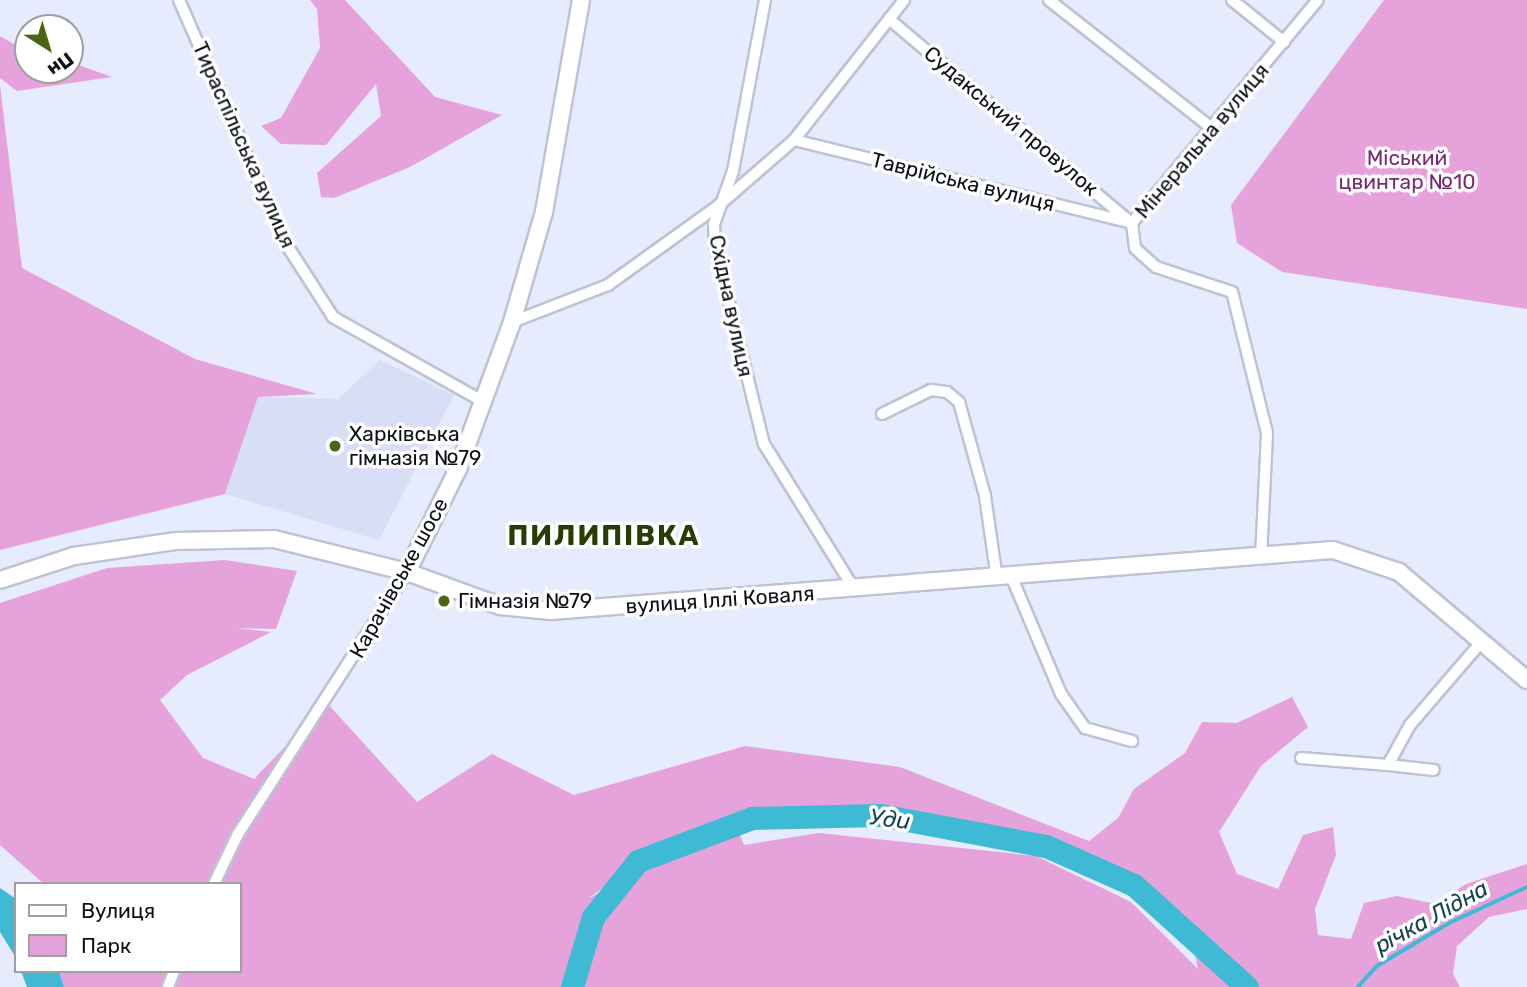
<!DOCTYPE html>
<html>
<head>
<meta charset="utf-8">
<style>
	body { margin:0 }
	#map { position:relative; width:1527px; height:987px; overflow:hidden; background:#e6ebfd; font-family:Rubik,sans-serif }
	div>[style] { position:absolute }
	.built>* { inset:0; background:#d7def5 }
	.green>* { inset:0; background:#e6a2db }
	.water>* { inset:0; background:#3fbad4 }
	.stream>* { height:3.5px; margin:-1.75px; padding:0 1.75px; transform-origin:1.75px; border-radius:1.75px; background:#3fbad4 }
	.river>* { height:23px; margin:-11.5px; padding:0 11.5px; transform-origin:11.5px; border-radius:11.5px; background:#3fbad4 }
	.roads { filter:drop-shadow(2px 0 #bec3d4) drop-shadow(-2px 0 #bec3d4) drop-shadow(0 2px #bec3d4) drop-shadow(0 -2px #bec3d4) }
	.minor>* { height:10px; margin:-5px; padding:0 5px; transform-origin:5px; border-radius:5px; background:#fff }
	.primary>* { height:16px; margin:-8px; padding:0 8px; transform-origin:8px; border-radius:8px; background:#fff }
	.dots>* { width:19px; height:19px; translate:-50% -50%; box-sizing:border-box; border:4px solid #fff; border-radius:50% }
	span { translate:-50% -50%; white-space:nowrap; text-align:center; line-height:1.15; -webkit-text-stroke:7px #fff; paint-order:stroke }
	.street-label { font-size:21px; color:#0d0f15 }
	.park-label { font-size:21px; color:#7a2a71 }
	.poi-label { font-size:21px; color:#0d0f15 }
	.left { translate:0 -50%; text-align:left }
	.water-label { font-size:23px; color:#114651; font-style:italic }
	.district-label { font-size:28px; color:#2a3b03; font-weight:700; letter-spacing:2px }
	.legend { position:absolute; left:14px; top:882px; width:228px; height:91px; box-sizing:border-box; background:#fff; border:2px solid #9e9fa1; margin:0; padding:9px 12px; list-style:none; font-size:21px; color:#0d0f15 }
	.legend li { display:flex; align-items:center; gap:14px; height:35px }
	.legend b { width:35px; border:2px solid #9e9fa1 }
	.north { position:absolute; left:14px; top:14px; width:70px; height:70px; box-sizing:border-box; background:#fff; border:2px solid #9e9fa1; border-radius:50%; rotate:143deg; font-size:19px; font-weight:700; line-height:28px; text-align:center; color:#0d0f15 }
	.north::after { content:''; display:block; margin:auto; width:24px; height:32px; background:#4b6515; clip-path:polygon(50% 0,100% 100%,50% 72%,0 100%) }
</style>
</head>
<body>
<div id="map">
	<div class="built">
		<i style="clip-path:polygon(380px 360px,454px 395px,379px 540px,225px 494px,258px 397px,338px 399px)"></i>
	</div>
	<div class="green">
		<i style="clip-path:polygon(310px 0,345px 0,435px 97px,502px 115px,410px 167px,334px 198px,321px 197px,317px 173px,381px 116px,376px 84px,326px 145px,281px 144px,261px 126px,281px 118px,320px 48px,317px 9px)"></i>
		<i style="clip-path:polygon(1384px 0,1527px 0,1527px 309px,1282px 272px,1237px 243px,1231px 205px)"></i>
		<i style="clip-path:polygon(0 36px,28px 52px,28px 70px,70px 70px,70px 62px,112px 77px,17px 91px,0 78px)"></i>
		<i style="clip-path:polygon(0 85px,22px 268px,195px 359px,317px 394px,258px 397px,225px 494px,0 550px)"></i>
		<i style="clip-path:polygon(evenodd,225px 560px,297px 571px,276px 629px,235px 628px,271px 632px,187px 675px,160px 700px,203px 758px,254px 779px,327px 703px,417px 802px,492px 754px,574px 795px,745px 746px,900px 767px,1089px 841px,1118px 818px,1134px 789px,1185px 753px,1202px 722px,1237px 723px,1292px 697px,1308px 727px,1261px 766px,1219px 832px,1237px 874px,1278px 889px,1303px 835px,1333px 827px,1336px 855px,1315px 909px,1318px 935px,1351px 939px,1364px 903px,1397px 896px,1436px 904px,1466px 884px,1527px 864px,1527px 909px,1489px 917px,1457px 946px,1453px 974px,1460px 987px,1255px 987px,1143px 880px,1027px 832px,903px 811px,733px 817px,744px 845px,819px 833px,1036px 856px,1131px 902px,1198px 969px,1193px 944px,1241px 987px,571px 987px,571px 958px,570px 980px,563px 987px,64px 987px,59px 971px,240px 971px,240px 884px,44px 884px,0 845px,0 603px,107px 568px,225px 560px,728px 819px,639px 872px,587px 899px,682px 834px,728px 819px)"></i>
	</div>
	<div class="water">
		<i style="clip-path:polygon(0 888px,16px 899px,16px 958px,0 932px)"></i>
		<i style="clip-path:polygon(21px 971px,59px 971px,64px 987px,27px 987px)"></i>
	</div>
	<div class="stream">
		<i style="left:1358px;top:987px;width:28px;rotate:-48deg"></i>
		<i style="left:1377px;top:966px;width:84px;rotate:-30.8deg"></i>
		<i style="left:1449px;top:923px;width:86px;rotate:-24.8deg"></i>
	</div>
	<div class="river">
		<i style="left:572px;top:987px;width:73px;rotate:-73.3deg"></i>
		<i style="left:593px;top:917px;width:72px;rotate:-51.2deg"></i>
		<i style="left:638px;top:861px;width:122px;rotate:-20.7deg"></i>
		<i style="left:752px;top:818px;width:128px;rotate:-1.3deg"></i>
		<i style="left:880px;top:815px;width:169px;rotate:10.6deg"></i>
		<i style="left:1046px;top:846px;width:96px;rotate:23.9deg"></i>
		<i style="left:1134px;top:885px;width:152px;rotate:42.1deg"></i>
	</div>
	<div class="roads">
		<div class="minor">
			<i style="left:179px;top:0;width:266px;rotate:66.3deg"></i>
			<i style="left:286px;top:244px;width:87px;rotate:57.2deg"></i>
			<i style="left:333px;top:317px;width:173px;rotate:29.4deg"></i>
			<i style="left:765px;top:0;width:174px;rotate:100.6deg"></i>
			<i style="left:733px;top:171px;width:56px;rotate:109.7deg"></i>
			<i style="left:714px;top:224px;width:21px;rotate:87deg"></i>
			<i style="left:715px;top:245px;width:205px;rotate:76.2deg"></i>
			<i style="left:764px;top:444px;width:172px;rotate:58.1deg"></i>
			<i style="left:1049px;top:0;width:209px;rotate:38.2deg"></i>
			<i style="left:1232px;top:0;width:67px;rotate:38.9deg"></i>
			<i style="left:889px;top:19px;width:315px;rotate:40.1deg"></i>
			<i style="left:794px;top:140px;width:348px;rotate:13.8deg"></i>
			<i style="left:512px;top:322px;width:103px;rotate:-21.1deg"></i>
			<i style="left:608px;top:285px;width:135px;rotate:-35.7deg"></i>
			<i style="left:718px;top:206px;width:101px;rotate:-41deg"></i>
			<i style="left:794px;top:140px;width:178px;rotate:-51.8deg"></i>
			<i style="left:882px;top:414px;width:55px;rotate:-26.1deg"></i>
			<i style="left:931px;top:390px;width:16px;rotate:7deg"></i>
			<i style="left:947px;top:392px;width:16px;rotate:40deg"></i>
			<i style="left:959px;top:402px;width:98px;rotate:74.5deg"></i>
			<i style="left:985px;top:496px;width:84px;rotate:81.8deg"></i>
			<i style="left:1261px;top:557px;width:124px;rotate:-87.2deg"></i>
			<i style="left:1267px;top:433px;width:145px;rotate:-103.9deg"></i>
			<i style="left:1232px;top:292px;width:80px;rotate:-161.8deg"></i>
			<i style="left:1156px;top:267px;width:28px;rotate:-138deg"></i>
			<i style="left:1135px;top:248px;width:25px;rotate:-97deg"></i>
			<i style="left:1132px;top:223px;width:290px;rotate:-50.2deg"></i>
			<i style="left:1012px;top:578px;width:126px;rotate:67.1deg"></i>
			<i style="left:1061px;top:694px;width:42px;rotate:54.8deg"></i>
			<i style="left:1085px;top:728px;width:49px;rotate:15.5deg"></i>
			<i style="left:1301px;top:758px;width:87px;rotate:4.6deg"></i>
			<i style="left:1388px;top:765px;width:46px;rotate:-61.2deg"></i>
			<i style="left:1410px;top:725px;width:112px;rotate:-49.3deg"></i>
			<i style="left:1388px;top:765px;width:46px;rotate:6.2deg"></i>
			<i style="left:214px;top:884px;width:55px;rotate:-64.4deg"></i>
			<i style="left:238px;top:834px;width:312px;rotate:-57.2deg"></i>
			<i style="left:168px;top:987px;width:17px;rotate:-69deg"></i>
		</div>
		<div class="primary">
			<i style="left:407px;top:572px;width:115px;rotate:-63.7deg"></i>
			<i style="left:458px;top:469px;width:157px;rotate:-69.8deg"></i>
			<i style="left:512px;top:322px;width:115px;rotate:-73.8deg"></i>
			<i style="left:544px;top:212px;width:215px;rotate:-80.1deg"></i>
			<i style="left:0;top:580px;width:78px;rotate:-18deg"></i>
			<i style="left:74px;top:556px;width:102px;rotate:-8.4deg"></i>
			<i style="left:175px;top:541px;width:99px;rotate:-1.2deg"></i>
			<i style="left:274px;top:539px;width:137px;rotate:13.9deg"></i>
			<i style="left:407px;top:572px;width:99px;rotate:20.1deg"></i>
			<i style="left:500px;top:606px;width:51px;rotate:5.6deg"></i>
			<i style="left:551px;top:611px;width:784px;rotate:-4.46deg"></i>
			<i style="left:1333px;top:550px;width:70px;rotate:18.4deg"></i>
			<i style="left:1399px;top:572px;width:167px;rotate:40.2deg"></i>
		</div>
	</div>
	<div class="dots">
		<i style="left:335px;top:446px;background:#4b6515"></i>
		<i style="left:444px;top:601px;background:#4b6515"></i>
	</div>
	<div class="street-label">
		<span style="left:1011px;top:121px;rotate:40deg">Судакський провулок</span>
		<span style="left:1202px;top:141px;rotate:-50deg">Мінеральна вулиця</span>
		<span style="left:244px;top:145px;rotate:66deg">Тираспільська вулиця</span>
		<span style="left:963px;top:182px;rotate:14deg">Таврійська вулиця</span>
		<span style="left:731px;top:306px;rotate:78deg">Східна вулиця</span>
		<span style="left:399px;top:578px;rotate:-61deg">Карачівське шосе</span>
		<span style="left:720px;top:600px;rotate:-4deg">вулиця Іллі Коваля</span>
	</div>
	<div class="park-label">
		<span style="left:1407px;top:170px">Міський<br>цвинтар №10</span>
	</div>
	<div class="poi-label">
		<span class="left" style="left:349px;top:446px">Харківська<br>гімназія №79</span>
		<span class="left" style="left:458px;top:601px">Гімназія №79</span>
	</div>
	<div class="water-label">
		<span style="left:890px;top:819px;rotate:7deg">Уди</span>
		<span style="left:1431px;top:917px;rotate:-29deg">річка Лідна</span>
	</div>
	<div class="district-label">
		<span style="left:604px;top:536px">ПИЛИПІВКА</span>
	</div>
	<ul class="legend">
	<li><b style="height:9px;background:#fff"></b>Вулиця</li>
	<li><b style="height:19px;background:#e6a2db"></b>Парк</li>
	</ul>
	<div class="north">Пн</div>
</div>
</body>
</html>
